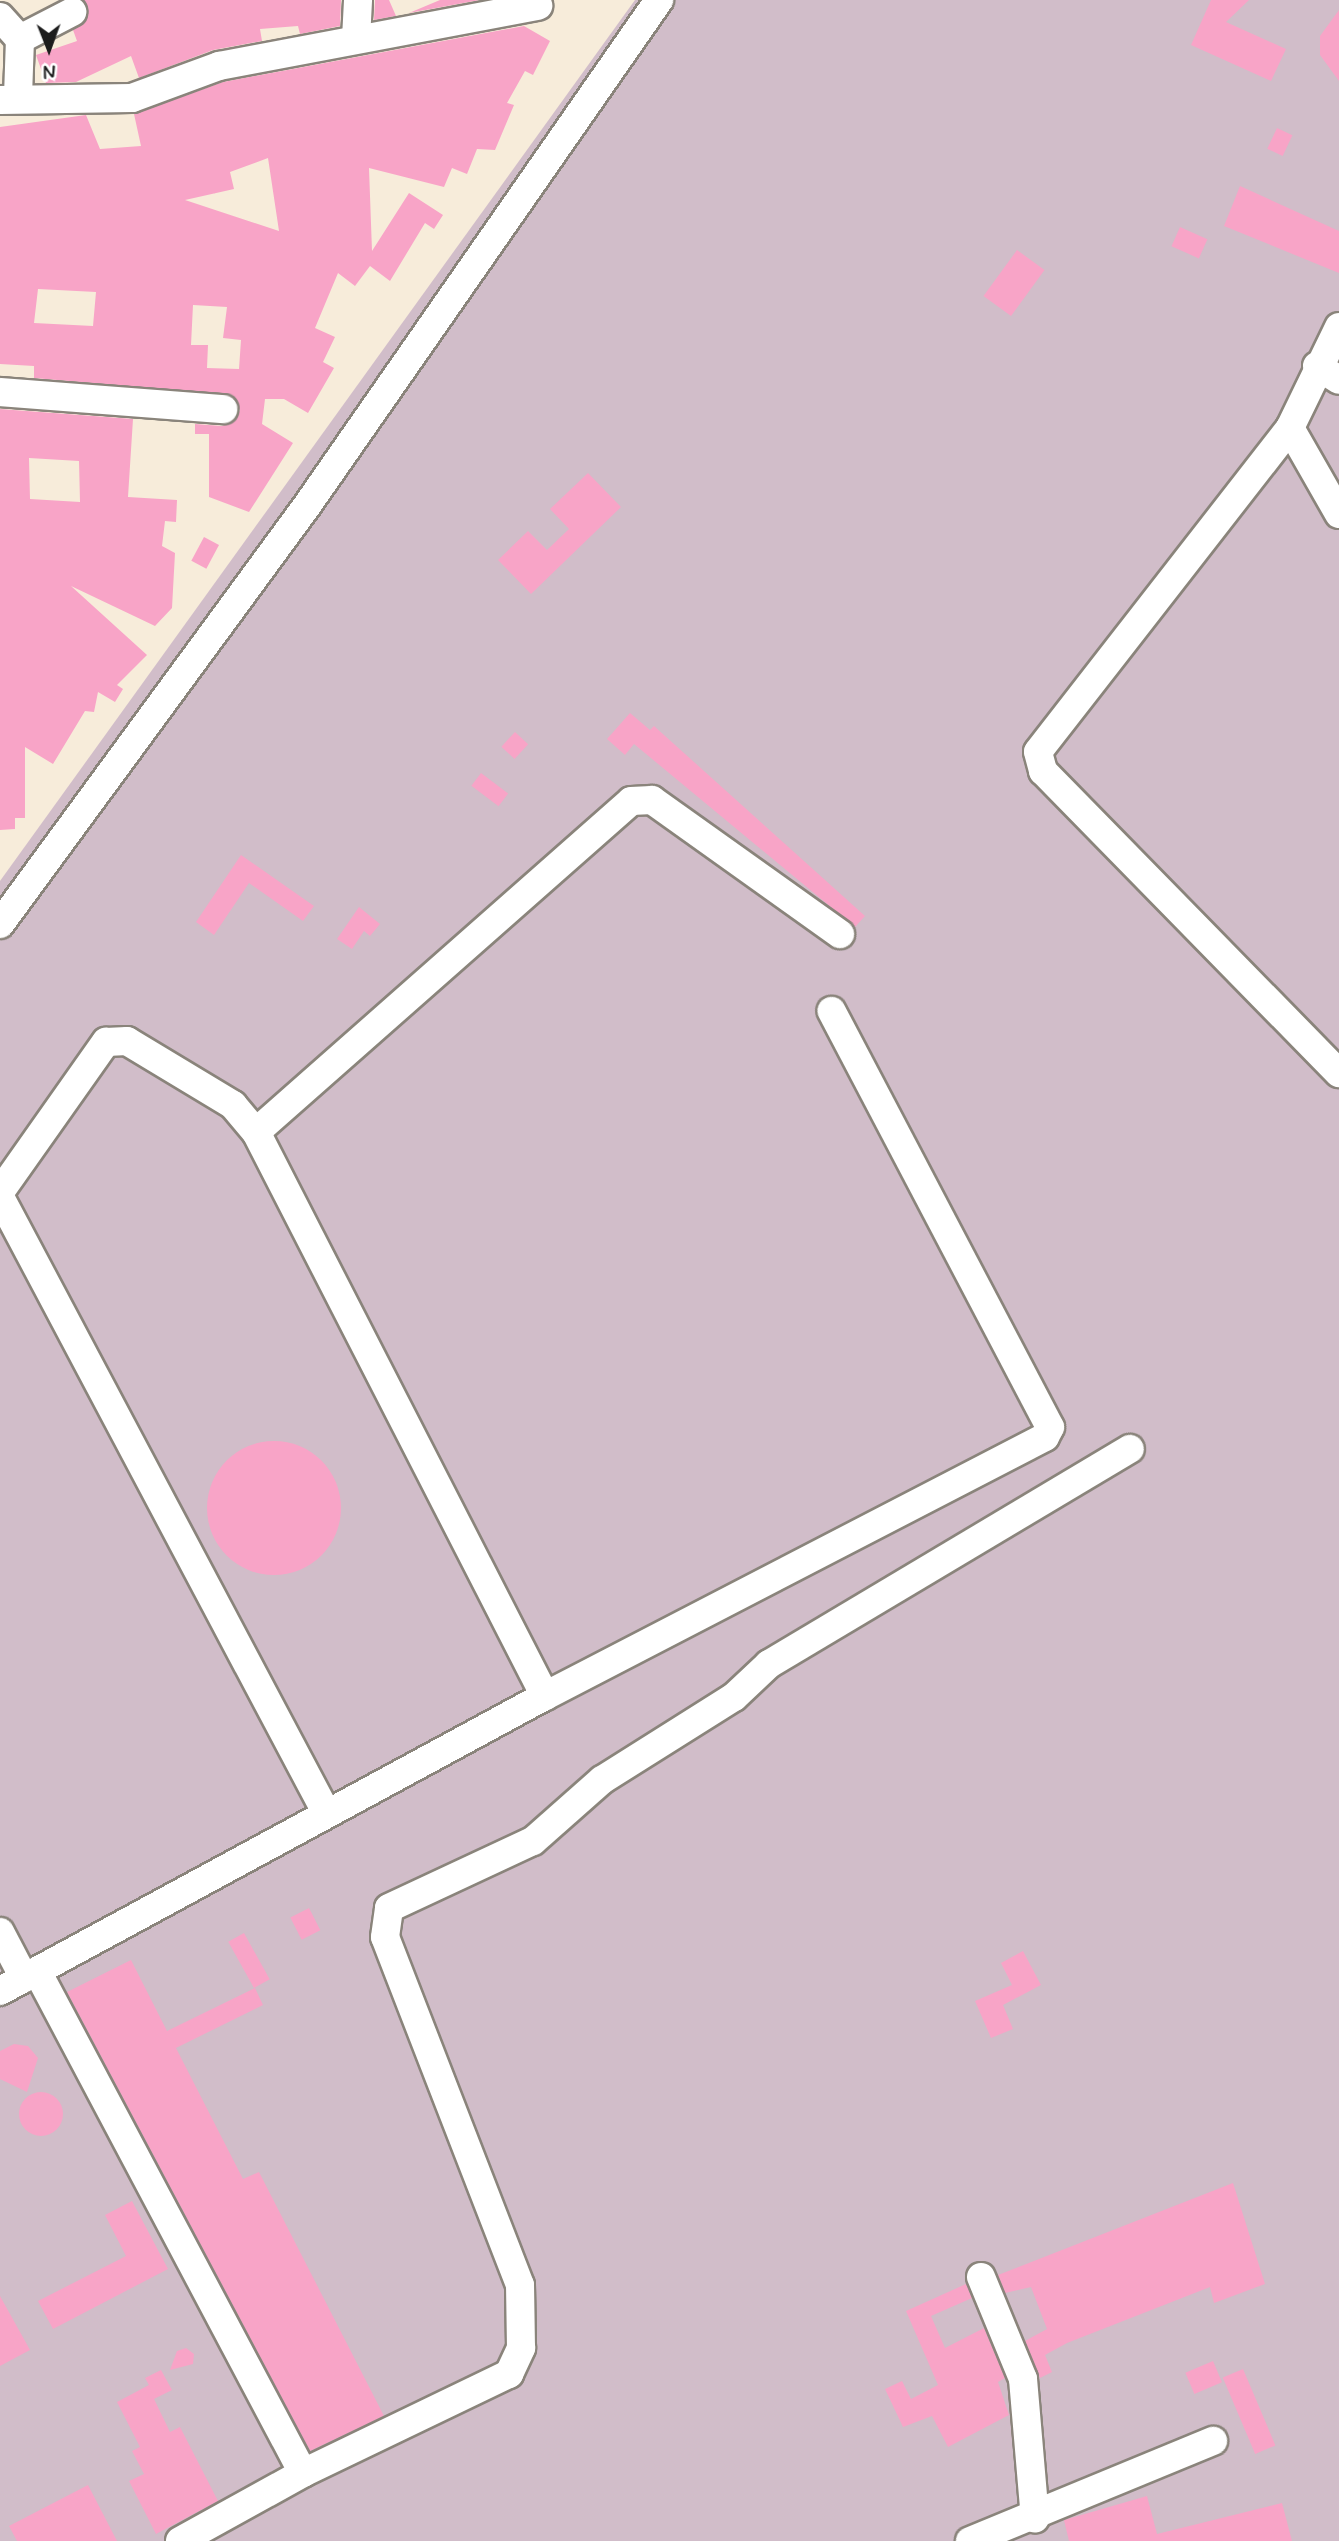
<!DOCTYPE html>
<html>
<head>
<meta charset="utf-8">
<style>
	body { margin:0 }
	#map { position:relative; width:1339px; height:2541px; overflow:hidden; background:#f7ecda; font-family:Mynerve,sans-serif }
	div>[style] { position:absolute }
	.industrial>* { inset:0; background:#d1bdc9 }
	.building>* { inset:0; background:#f8a4c7; transform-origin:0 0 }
	.round { border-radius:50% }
	.roads { filter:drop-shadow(2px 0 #8a847b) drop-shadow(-2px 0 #8a847b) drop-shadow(0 2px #8a847b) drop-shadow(0 -2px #8a847b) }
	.minor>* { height:28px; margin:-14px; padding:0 14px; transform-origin:14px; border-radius:14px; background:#fff }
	span { translate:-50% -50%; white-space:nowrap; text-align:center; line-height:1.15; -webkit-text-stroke:5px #fff; paint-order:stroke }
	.north { position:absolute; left:14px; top:14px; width:70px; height:70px; -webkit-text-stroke:5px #fff; paint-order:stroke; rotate:179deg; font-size:19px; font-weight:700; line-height:28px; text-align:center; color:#1c1c1c }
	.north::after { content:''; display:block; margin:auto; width:24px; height:32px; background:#1c1c1c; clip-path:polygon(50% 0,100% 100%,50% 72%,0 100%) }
</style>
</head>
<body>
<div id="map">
	<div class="industrial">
		<i style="clip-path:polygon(635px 0,1339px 0,1339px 2541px,0 2541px,0 881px)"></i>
	</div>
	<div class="building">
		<i style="clip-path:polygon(83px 0,341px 0,340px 26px,300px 34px,298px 26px,260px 29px,262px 41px,213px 50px,139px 78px,131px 56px,76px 82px,46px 83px,36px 55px,77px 41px,73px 30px,88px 13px)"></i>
		<i style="clip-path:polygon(375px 0,389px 0,396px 16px,374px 20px)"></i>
		<i style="clip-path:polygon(440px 0,480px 0,409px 13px)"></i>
		<i style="clip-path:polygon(1211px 0,1249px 0,1226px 22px,1286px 49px,1271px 81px,1191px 45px)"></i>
		<i style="clip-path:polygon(1339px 10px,1339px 81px,1320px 55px,1320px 36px)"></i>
		<i style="clip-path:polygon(evenodd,524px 26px,550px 41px,533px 75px,525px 71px,507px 103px,514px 105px,495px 150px,477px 149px,467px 174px,452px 168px,444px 187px,369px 168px,372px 251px,409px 193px,443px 215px,434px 229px,425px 223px,390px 281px,370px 266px,355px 286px,338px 273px,315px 328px,335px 337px,323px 362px,334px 368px,308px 413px,284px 399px,265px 399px,262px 424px,293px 443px,249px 512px,209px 497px,209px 434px,195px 434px,195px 424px,222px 426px,236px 419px,240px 410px,232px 395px,34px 378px,34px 366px,0 364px,0 127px,86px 115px,100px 149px,141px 146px,134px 114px,223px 82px,524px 26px,268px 158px,279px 231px,185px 200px,234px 189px,230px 172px,268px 158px,524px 26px,38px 289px,96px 292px,93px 326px,34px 323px,38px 289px,524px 26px,193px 305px,227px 307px,223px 338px,241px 340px,239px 369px,207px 368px,208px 345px,191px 345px,193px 305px)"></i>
		<i style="left:1277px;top:128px;width:17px;height:23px;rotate:25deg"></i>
		<i style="clip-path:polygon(1240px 186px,1339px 231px,1339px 273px,1224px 226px)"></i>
		<i style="left:1180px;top:227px;width:30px;height:21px;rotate:24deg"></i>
		<i style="left:1017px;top:250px;width:34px;height:57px;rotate:36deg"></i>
		<i style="clip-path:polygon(evenodd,0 409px,133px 419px,128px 497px,177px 500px,176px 522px,165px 521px,162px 546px,175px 553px,172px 608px,155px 626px,71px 586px,147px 655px,117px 685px,123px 689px,115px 702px,98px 692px,94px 712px,85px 711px,53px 764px,25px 747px,25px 818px,15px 818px,15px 829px,0 830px,0 409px,29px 458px,79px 461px,80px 502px,30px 499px,29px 458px)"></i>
		<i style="clip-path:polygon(588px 473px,621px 507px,531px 594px,498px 560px,528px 531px,547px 550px,569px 529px,550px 509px)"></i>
		<i style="left:204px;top:537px;width:17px;height:27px;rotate:28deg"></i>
		<i style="clip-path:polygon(630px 713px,650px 730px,654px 726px,865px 916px,855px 927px,634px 744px,625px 755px,607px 739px)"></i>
		<i style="left:515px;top:732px;width:18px;height:20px;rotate:43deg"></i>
		<i style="left:481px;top:773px;width:34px;height:16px;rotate:37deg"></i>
		<i style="clip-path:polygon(241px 855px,314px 906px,303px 921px,249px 883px,214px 935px,196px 922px)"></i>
		<i style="clip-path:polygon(359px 907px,380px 924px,370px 936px,364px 931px,352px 949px,337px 939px)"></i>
		<i class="round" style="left:207px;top:1441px;width:134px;height:134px"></i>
		<i style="left:309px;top:1908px;width:25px;height:21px;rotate:63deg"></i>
		<i style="left:244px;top:1933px;width:53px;height:18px;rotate:61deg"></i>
		<i style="clip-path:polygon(1023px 1951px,1041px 1985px,1003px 2005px,1013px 2029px,991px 2038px,975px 2001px,1012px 1985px,1001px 1963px)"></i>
		<i style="clip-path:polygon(131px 1960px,167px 2031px,255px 1988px,263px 2005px,176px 2048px,243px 2179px,259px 2172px,384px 2416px,310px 2451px,67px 1992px)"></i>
		<i style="clip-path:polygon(14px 2044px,28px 2046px,38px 2058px,27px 2092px,0 2079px,0 2051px)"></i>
		<i class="round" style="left:19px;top:2092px;width:44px;height:44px"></i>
		<i style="clip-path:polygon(1233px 2183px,1265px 2284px,1214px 2303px,1210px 2287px,1067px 2343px,1045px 2355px,1052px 2372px,1040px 2378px,1025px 2341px,1047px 2329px,1031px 2287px,1005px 2293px,998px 2275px)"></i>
		<i style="clip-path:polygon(132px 2201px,168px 2269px,53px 2329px,38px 2301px,126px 2256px,105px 2215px)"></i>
		<i style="clip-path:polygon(966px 2284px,972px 2298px,931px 2316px,945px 2348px,984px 2328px,1005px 2378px,998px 2382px,1009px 2415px,948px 2447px,932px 2416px,903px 2427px,885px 2389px,902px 2381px,911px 2399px,938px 2385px,906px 2311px)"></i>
		<i style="clip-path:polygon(0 2296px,30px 2350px,0 2366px)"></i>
		<i style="clip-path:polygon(186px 2348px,194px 2354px,193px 2364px,170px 2370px,177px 2351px)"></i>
		<i style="left:1213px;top:2361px;width:23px;height:30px;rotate:67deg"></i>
		<i style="left:1243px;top:2369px;width:83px;height:22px;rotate:67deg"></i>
		<i style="clip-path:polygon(161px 2370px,172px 2390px,154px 2399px,170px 2432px,180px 2427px,218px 2501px,156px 2534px,129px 2481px,144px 2474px,132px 2451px,140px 2447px,117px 2402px,149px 2385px,145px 2378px)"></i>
		<i style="clip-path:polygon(88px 2485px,117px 2541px,17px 2541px,9px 2526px)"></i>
		<i style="clip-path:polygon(1147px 2496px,1157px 2534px,1282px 2503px,1292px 2541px,1069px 2541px,1064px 2520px)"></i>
	</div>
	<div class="roads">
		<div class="minor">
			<i style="left:0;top:17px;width:30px;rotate:48deg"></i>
			<i style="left:20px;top:39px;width:58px;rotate:92deg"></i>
			<i style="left:20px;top:39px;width:59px;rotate:-27.4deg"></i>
			<i style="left:356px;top:39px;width:39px;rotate:-87deg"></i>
			<i style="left:0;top:100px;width:132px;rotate:-0.9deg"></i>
			<i style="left:132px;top:98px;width:93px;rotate:-20.2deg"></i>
			<i style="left:219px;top:66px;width:325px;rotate:-10.7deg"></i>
			<i style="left:1339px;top:327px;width:112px;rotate:115.9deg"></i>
			<i style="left:1290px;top:428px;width:99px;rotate:60.3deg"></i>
			<i style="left:1317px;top:366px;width:26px;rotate:32deg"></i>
			<i style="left:0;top:392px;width:224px;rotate:4.4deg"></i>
			<i style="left:1290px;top:428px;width:410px;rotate:127.9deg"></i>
			<i style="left:1038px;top:752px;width:20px;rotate:75deg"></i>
			<i style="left:1043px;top:771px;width:423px;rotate:45.6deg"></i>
			<i style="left:0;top:924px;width:517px;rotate:-53.73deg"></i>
			<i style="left:306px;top:507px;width:618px;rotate:-55.15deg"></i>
			<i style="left:256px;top:1132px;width:500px;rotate:-41.43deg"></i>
			<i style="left:631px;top:801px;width:21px;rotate:-3deg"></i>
			<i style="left:652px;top:800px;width:231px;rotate:35.5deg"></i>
			<i style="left:0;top:1192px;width:184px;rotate:-54.8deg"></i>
			<i style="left:106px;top:1042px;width:21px;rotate:-3deg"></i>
			<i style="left:127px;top:1041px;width:124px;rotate:31.1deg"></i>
			<i style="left:233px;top:1105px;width:35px;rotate:50deg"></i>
			<i style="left:256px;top:1132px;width:634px;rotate:62.87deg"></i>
			<i style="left:0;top:1197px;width:698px;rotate:62.08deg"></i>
			<i style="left:0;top:1932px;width:52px;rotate:62.4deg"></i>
			<i style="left:37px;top:1971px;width:568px;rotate:62.08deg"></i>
			<i style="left:0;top:1991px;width:620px;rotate:-28.43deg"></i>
			<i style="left:545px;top:1696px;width:563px;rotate:-27.38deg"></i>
			<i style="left:1045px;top:1437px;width:11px;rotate:-63deg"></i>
			<i style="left:1050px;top:1427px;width:470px;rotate:-117.7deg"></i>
			<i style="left:981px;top:2277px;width:110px;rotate:67.6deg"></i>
			<i style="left:1023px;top:2379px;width:140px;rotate:85.1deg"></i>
			<i style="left:180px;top:2541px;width:141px;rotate:-28.9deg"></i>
			<i style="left:303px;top:2473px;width:229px;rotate:-25.7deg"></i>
			<i style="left:509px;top:2374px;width:29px;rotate:-65deg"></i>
			<i style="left:521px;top:2348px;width:63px;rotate:-90.9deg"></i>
			<i style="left:520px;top:2285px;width:373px;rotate:-111.2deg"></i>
			<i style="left:385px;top:1937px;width:29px;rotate:-82deg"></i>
			<i style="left:389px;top:1908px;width:159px;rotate:-25deg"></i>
			<i style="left:533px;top:1841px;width:92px;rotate:-41.5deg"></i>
			<i style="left:602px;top:1780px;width:156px;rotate:-32.2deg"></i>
			<i style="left:734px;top:1697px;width:48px;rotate:-43.3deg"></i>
			<i style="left:769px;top:1664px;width:420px;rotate:-30.8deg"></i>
			<i style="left:970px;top:2541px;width:263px;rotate:-22.4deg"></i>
		</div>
	</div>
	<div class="north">N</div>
</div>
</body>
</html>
